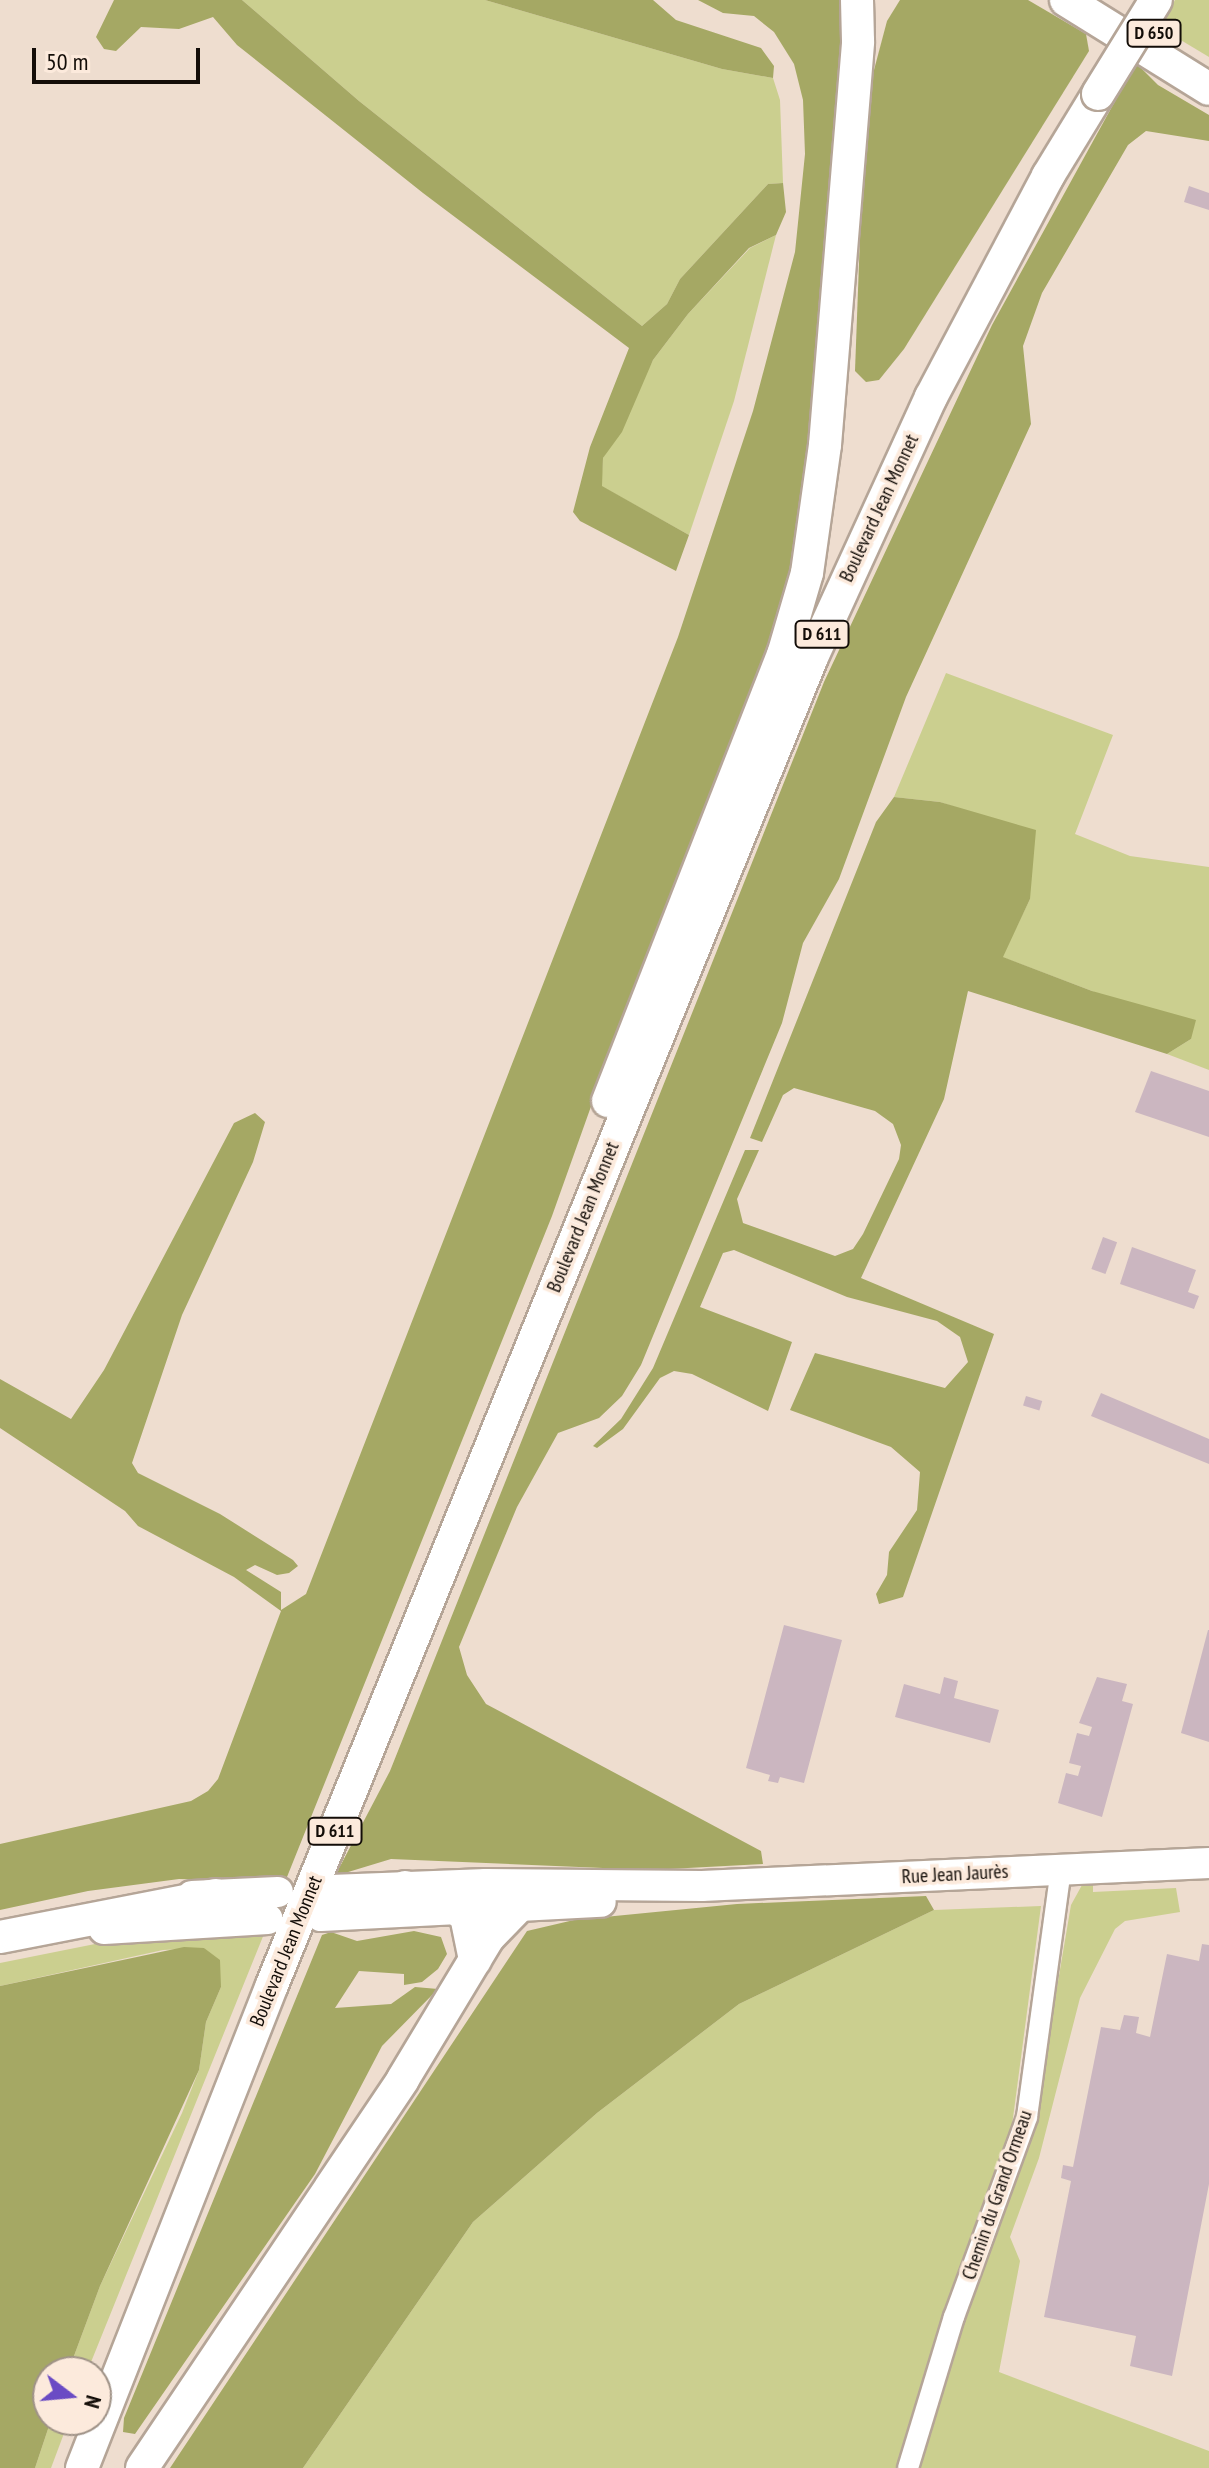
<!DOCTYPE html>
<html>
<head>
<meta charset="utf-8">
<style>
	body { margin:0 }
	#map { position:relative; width:1209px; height:2468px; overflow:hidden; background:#eeddcf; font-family:"PT Sans Narrow",sans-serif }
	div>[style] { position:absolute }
	.green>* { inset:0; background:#cbcf8f }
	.forest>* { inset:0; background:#a5a864 }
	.building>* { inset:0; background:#cbb6c0; transform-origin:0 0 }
	.roads { filter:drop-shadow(2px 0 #b5a597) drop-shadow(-2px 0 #b5a597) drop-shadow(0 2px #b5a597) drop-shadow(0 -2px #b5a597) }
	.street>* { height:20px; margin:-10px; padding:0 10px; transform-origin:10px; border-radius:10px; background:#fff }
	.secondary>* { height:30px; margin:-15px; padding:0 15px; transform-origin:15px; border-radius:15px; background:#fff }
	.primary>* { height:32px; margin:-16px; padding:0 16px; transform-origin:16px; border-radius:16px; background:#fff }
	.bridges { filter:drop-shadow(2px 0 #b5a597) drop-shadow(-2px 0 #b5a597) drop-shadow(0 2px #b5a597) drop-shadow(0 -2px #b5a597) }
	.primary-bridge>* { height:32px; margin:-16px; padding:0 16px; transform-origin:16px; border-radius:16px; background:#fff }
	span { translate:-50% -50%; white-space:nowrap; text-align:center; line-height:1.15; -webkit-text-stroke:7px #fceadc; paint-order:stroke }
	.shield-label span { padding:2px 6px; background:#fceadc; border:2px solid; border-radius:6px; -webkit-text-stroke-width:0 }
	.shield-label { font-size:18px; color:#130d08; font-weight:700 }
	.street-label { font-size:20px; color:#130d08 }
	.north { position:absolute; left:32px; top:2356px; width:80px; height:80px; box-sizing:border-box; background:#fceadc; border:2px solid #9f9287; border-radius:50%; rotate:106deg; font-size:22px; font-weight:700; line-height:32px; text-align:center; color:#130d08 }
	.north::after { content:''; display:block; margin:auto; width:28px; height:36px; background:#6a4bc4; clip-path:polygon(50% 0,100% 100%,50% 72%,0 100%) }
	.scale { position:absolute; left:32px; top:48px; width:168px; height:36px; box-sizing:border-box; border:4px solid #130d08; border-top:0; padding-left:10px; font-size:24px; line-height:28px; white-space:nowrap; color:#130d08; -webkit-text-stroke:6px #fceadc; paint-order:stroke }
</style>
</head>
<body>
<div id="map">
	<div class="green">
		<i style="clip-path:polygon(242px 0,485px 0,722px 69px,773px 78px,780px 100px,783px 183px,768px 184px,680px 279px,667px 304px,642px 326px,359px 101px)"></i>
		<i style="clip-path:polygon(1175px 0,1209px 0,1209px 57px,1159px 27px)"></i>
		<i style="clip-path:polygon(776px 235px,734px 401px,689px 535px,601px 486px,603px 458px,653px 360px,688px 314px,750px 248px)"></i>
		<i style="clip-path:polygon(946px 673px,1113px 735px,1075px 834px,1130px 856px,1209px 867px,1209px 1070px,1167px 1054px,1191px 1039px,1092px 991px,1002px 957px,1030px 899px,994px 820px,940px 802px,894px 797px)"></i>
		<i style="clip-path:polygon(1093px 1881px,1093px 1892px,1176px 1888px,1180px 1912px,1125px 1921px,1115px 1929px,1080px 1998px,1039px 2158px,1010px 2237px,1020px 2261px,999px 2372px,1209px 2451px,1209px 2468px,303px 2468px,473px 2222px,597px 2113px,739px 2004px,934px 1910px,1041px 1906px,1011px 2133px,971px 2298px,1036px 2111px,1071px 1905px,1082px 1885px)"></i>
		<i style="clip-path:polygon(266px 1929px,87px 2372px,68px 2372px,100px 2286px,182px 2113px,199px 2070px,206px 2022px,221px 1987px,204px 1948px,163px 1950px,0 1986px,0 1963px,115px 1940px)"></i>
		<i style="clip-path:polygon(51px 2420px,69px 2420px,51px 2468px,35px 2468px)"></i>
	</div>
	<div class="forest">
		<i style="clip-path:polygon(114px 0,242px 0,359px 101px,642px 326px,667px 304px,680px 279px,768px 184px,783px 183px,786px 212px,776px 235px,749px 248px,688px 314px,653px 360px,622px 432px,603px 458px,602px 486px,689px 535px,676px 571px,580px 521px,573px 512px,590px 447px,629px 348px,423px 193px,237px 45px,213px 17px,179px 29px,141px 27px,116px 51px,104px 49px,96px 37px)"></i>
		<i style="clip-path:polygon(485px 0,653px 0,676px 20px,761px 48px,774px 66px,773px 78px,722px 69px)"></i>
		<i style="clip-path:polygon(698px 0,842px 0,845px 46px,808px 457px,795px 558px,773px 638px,620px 1025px,552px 1216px,285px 1882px,179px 1879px,88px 1891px,0 1910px,0 1844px,191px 1801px,208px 1791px,218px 1779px,281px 1611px,234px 1577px,138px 1526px,125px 1511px,0 1428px,0 1379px,71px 1419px,104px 1370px,234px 1123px,255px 1113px,265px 1122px,253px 1162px,182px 1315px,132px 1463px,138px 1473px,220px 1514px,293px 1560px,298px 1566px,289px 1573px,277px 1575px,255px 1565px,246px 1570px,281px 1592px,281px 1610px,306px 1594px,678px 637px,753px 411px,795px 252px,805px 154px,803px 100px,794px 64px,774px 32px,754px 16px,723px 13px)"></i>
		<i style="clip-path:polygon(900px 0,1028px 0,1086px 34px,1089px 51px,904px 349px,879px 380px,866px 382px,855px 371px,863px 156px,870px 85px,887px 21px)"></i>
		<i style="clip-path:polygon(1136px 63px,1158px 85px,1209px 115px,1209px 141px,1146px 131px,1128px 145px,1042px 293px,1023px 346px,1031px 424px,906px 697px,839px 879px,803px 943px,782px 1023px,641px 1365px,622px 1396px,599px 1418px,558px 1433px,517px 1507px,459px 1647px,467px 1675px,486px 1704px,761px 1851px,763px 1864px,650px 1870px,391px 1859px,335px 1876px,390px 1771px,824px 682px,992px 325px)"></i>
		<i style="clip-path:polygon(894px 797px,940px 802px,1036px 830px,1030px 899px,1003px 957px,1092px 991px,1196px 1020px,1191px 1039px,1167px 1054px,968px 991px,944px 1099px,861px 1278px,994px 1334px,903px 1597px,879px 1604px,876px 1594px,887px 1575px,889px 1552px,917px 1510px,920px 1472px,891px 1447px,790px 1410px,815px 1353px,945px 1388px,968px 1362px,960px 1337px,937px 1321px,847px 1297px,734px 1250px,723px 1253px,700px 1307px,792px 1342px,768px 1411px,692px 1374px,674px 1371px,660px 1378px,623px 1429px,597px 1448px,593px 1446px,621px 1419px,653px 1368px,745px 1150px,759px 1150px,737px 1199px,743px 1223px,835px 1256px,853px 1249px,863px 1234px,899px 1159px,901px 1145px,893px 1124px,875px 1111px,794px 1088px,783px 1095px,762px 1142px,750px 1138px,876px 822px)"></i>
		<i style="clip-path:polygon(926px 1896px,934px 1910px,739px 2004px,597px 2113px,473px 2222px,303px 2468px,170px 2468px,527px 1931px,574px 1920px,737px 1904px)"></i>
		<i style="clip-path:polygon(414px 1931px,441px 1937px,447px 1954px,438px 1969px,422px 1982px,404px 1985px,404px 1974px,359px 1971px,335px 2008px,391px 2004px,415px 1987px,438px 1989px,382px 2046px,315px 2174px,135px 2434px,123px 2432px,124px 2418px,322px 1935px,331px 1932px,357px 1941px)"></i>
		<i style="clip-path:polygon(184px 1947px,204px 1948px,220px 1960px,221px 1987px,206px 2022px,199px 2070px,100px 2286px,68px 2372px,48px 2372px,51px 2420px,35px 2468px,0 2468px,0 1986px)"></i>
	</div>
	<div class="building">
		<i style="clip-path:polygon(1189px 186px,1209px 193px,1209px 210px,1184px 202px)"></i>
		<i style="clip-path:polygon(1151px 1071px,1209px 1091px,1209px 1137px,1135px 1112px)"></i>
		<i style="left:1103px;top:1237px;width:15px;height:34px;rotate:20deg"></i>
		<i style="clip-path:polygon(1132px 1247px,1196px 1270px,1188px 1292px,1199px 1296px,1194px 1309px,1120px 1284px)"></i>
		<i style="clip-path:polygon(1101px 1393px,1209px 1439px,1209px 1464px,1091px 1416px)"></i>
		<i style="left:1026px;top:1396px;width:17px;height:10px;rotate:17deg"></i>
		<i style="clip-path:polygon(784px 1625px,842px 1640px,804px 1783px,780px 1777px,778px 1783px,768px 1781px,770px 1775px,746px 1768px)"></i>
		<i style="clip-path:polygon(1208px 1630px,1209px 1630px,1209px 1742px,1181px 1733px)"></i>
		<i style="clip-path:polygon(944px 1677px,958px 1681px,954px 1698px,999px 1710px,990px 1743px,895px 1717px,904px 1684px,940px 1694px)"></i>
		<i style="clip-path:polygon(1097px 1677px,1127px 1684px,1122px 1701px,1133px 1704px,1102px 1817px,1058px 1803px,1066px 1773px,1078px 1776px,1081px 1766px,1069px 1763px,1077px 1733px,1089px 1736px,1092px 1727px,1079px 1723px)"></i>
		<i style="clip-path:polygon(1202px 1944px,1209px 1945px,1209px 2184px,1172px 2376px,1130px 2366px,1136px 2336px,1044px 2317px,1071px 2181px,1061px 2178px,1063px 2165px,1073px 2167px,1101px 2027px,1120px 2030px,1124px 2015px,1139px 2017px,1136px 2033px,1150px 2037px,1167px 1954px,1199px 1961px)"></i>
	</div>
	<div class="roads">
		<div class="street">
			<i style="left:908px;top:2468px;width:158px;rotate:-73.1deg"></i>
			<i style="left:954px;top:2317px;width:213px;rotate:-69.9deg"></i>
			<i style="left:1027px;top:2117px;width:251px;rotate:-82.2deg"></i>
		</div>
		<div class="secondary">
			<i style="left:331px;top:1890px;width:155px;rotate:-2.2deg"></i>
			<i style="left:486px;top:1884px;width:216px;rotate:0.5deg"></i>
			<i style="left:702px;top:1886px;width:508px;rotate:-2.6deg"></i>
			<i style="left:192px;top:1896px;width:86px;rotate:-2.7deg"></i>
			<i style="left:321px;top:1916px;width:280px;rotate:-2.9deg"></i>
			<i style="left:104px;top:1929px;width:164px;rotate:-3.5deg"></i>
		</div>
		<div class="primary">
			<i style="left:1066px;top:0;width:168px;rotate:31.9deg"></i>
			<i style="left:608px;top:1101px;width:479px;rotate:-68.6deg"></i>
			<i style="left:783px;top:655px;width:85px;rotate:-73.7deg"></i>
			<i style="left:807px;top:573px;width:129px;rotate:-82deg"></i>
			<i style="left:825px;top:445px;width:405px;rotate:-85.3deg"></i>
			<i style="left:858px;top:41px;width:41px;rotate:-91.4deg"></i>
			<i style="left:405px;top:1887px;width:41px;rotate:18.4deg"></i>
			<i style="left:444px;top:1900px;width:27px;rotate:36deg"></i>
			<i style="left:466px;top:1916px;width:45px;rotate:78.4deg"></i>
			<i style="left:0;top:1937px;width:220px;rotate:-11deg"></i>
			<i style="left:82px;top:2468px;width:519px;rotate:-68.53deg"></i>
			<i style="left:272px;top:1985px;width:1434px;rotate:-67.87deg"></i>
			<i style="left:812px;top:657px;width:286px;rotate:-65.4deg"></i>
			<i style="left:931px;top:397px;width:250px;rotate:-62.1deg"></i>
			<i style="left:1048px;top:176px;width:96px;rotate:-58.6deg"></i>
			<i style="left:142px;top:2468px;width:468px;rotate:-56.1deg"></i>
			<i style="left:403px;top:2079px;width:165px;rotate:-58.9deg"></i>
			<i style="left:488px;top:1938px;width:42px;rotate:-46deg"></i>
		</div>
	</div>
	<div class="bridges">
		<div class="primary-bridge">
			<i style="left:1098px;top:94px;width:110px;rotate:-58.3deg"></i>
		</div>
	</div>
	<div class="shield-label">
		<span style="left:1154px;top:33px">D 650</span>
		<span style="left:822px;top:634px">D 611</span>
		<span style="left:335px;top:1831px">D 611</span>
	</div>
	<div class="street-label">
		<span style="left:879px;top:508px;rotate:-65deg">Boulevard Jean Monnet</span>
		<span style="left:583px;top:1217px;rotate:-68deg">Boulevard Jean Monnet</span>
		<span style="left:955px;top:1874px;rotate:-3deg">Rue Jean Jaurès</span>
		<span style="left:286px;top:1951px;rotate:-68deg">Boulevard Jean Monnet</span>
		<span style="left:997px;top:2195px;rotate:-71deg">Chemin du Grand Ormeau</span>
	</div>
	<div class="north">N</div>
	<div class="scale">50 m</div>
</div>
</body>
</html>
